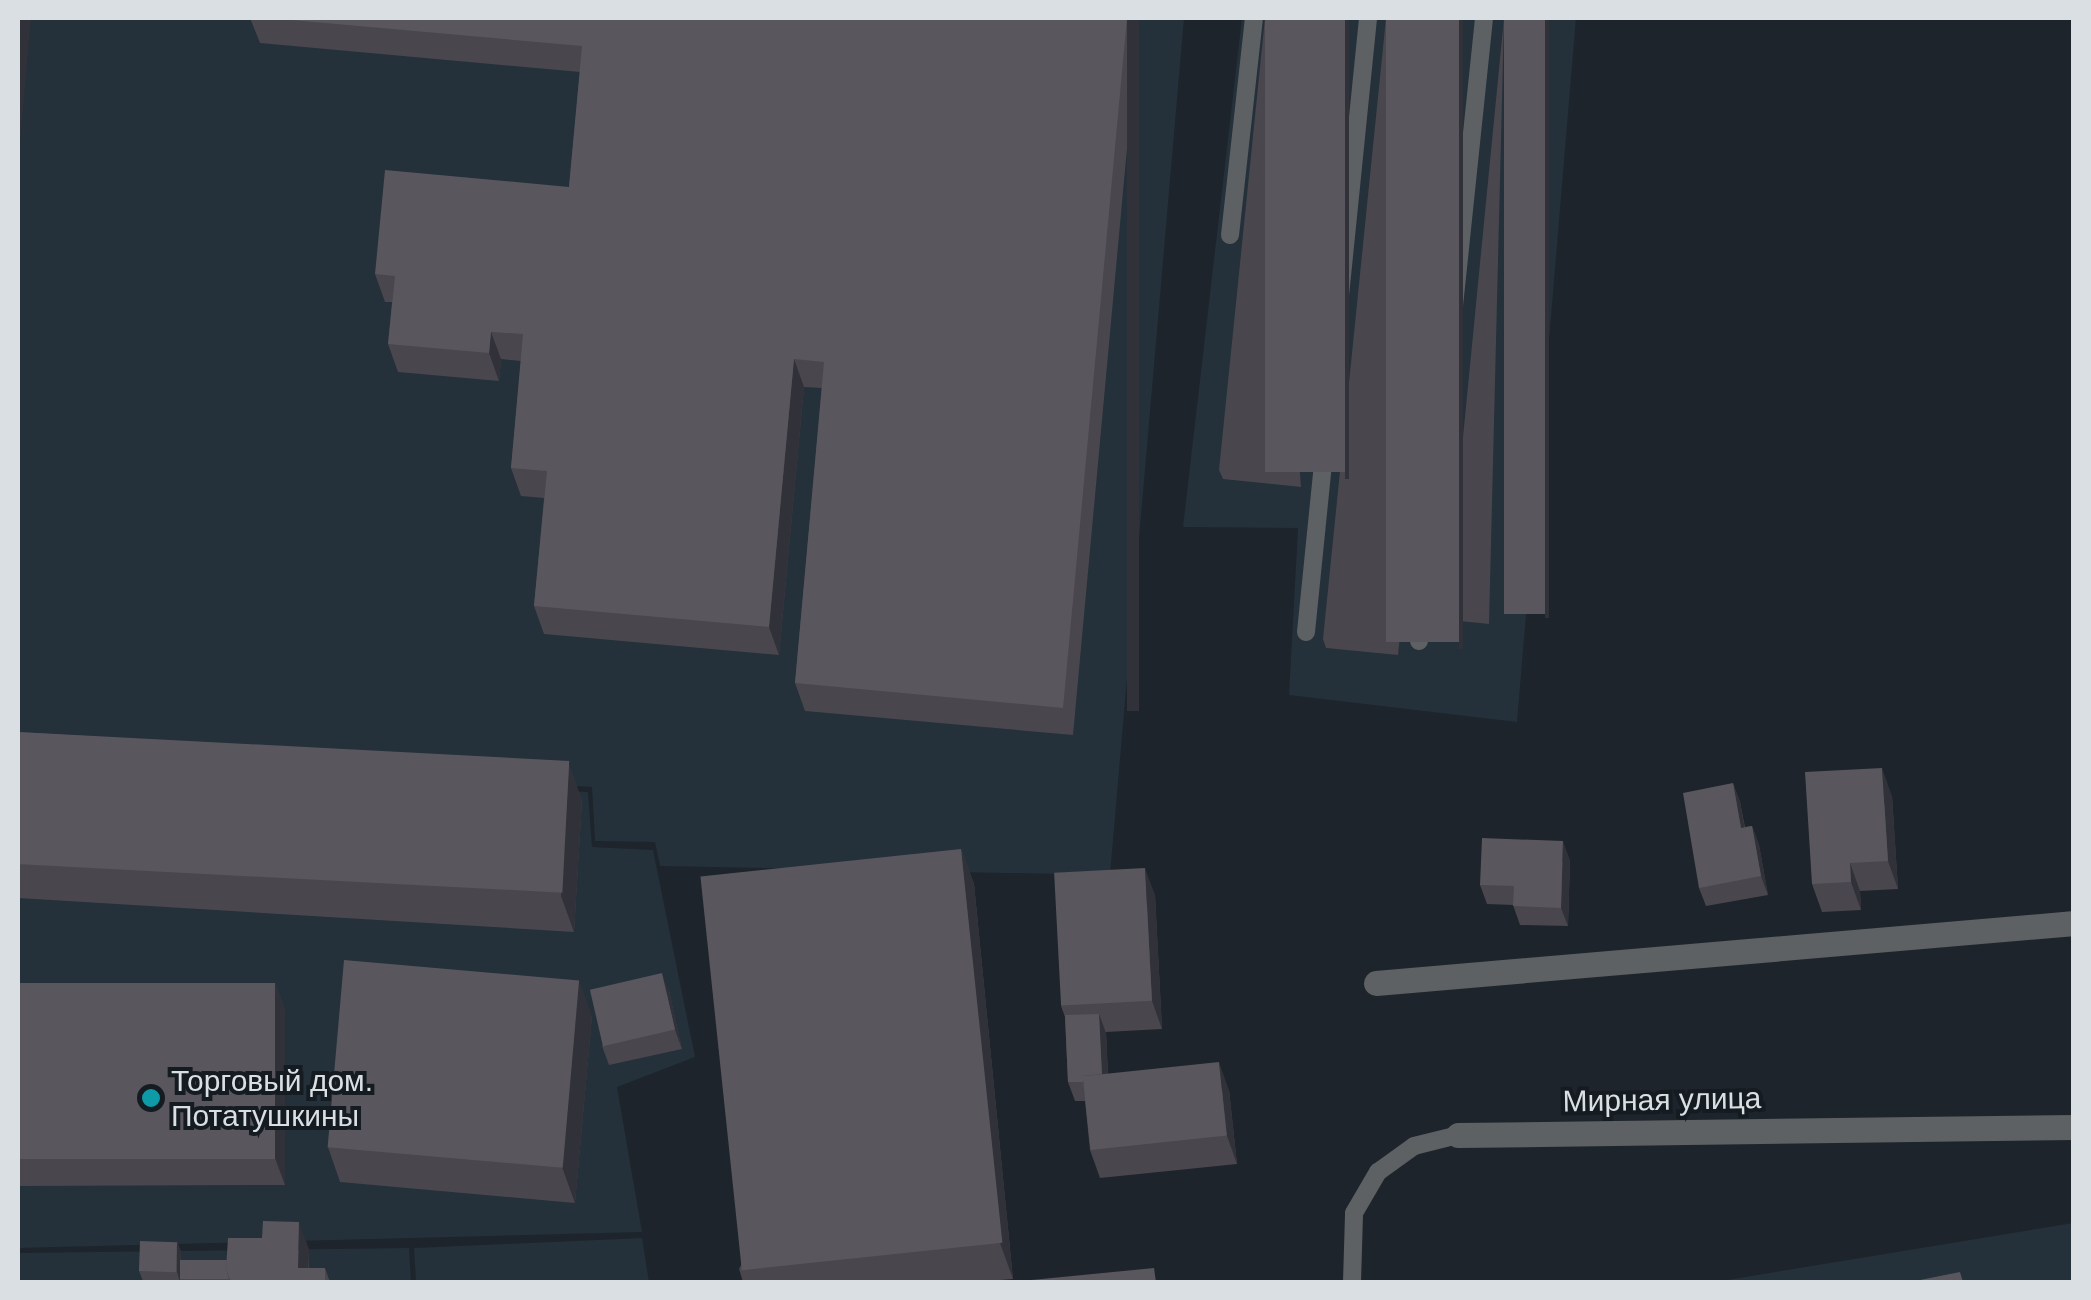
<!DOCTYPE html>
<html>
<head>
<meta charset="utf-8">
<style>
	body { margin:0 }
	#map { position:relative; width:2091px; height:1300px; overflow:hidden; background:#1d242b; font-family:Helvetica,sans-serif }
	div>[style] { position:absolute }
	.built>* { inset:0; background:#24303a }
	.service>* { height:18px; margin:-9px; padding:0 9px; transform-origin:9px; border-radius:9px; background:#5d6164 }
	.minor>* { height:25px; margin:-12.5px; padding:0 12.5px; transform-origin:12.5px; border-radius:12.5px; background:#5d6164 }
	.wall>* { inset:0; background:#49464e }
	.shaded-wall>* { inset:0; background:#313139; transform-origin:0 0 }
	.building>* { inset:0; background:#59565e; transform-origin:0 0 }
	.dots>* { width:28px; height:28px; translate:-50% -50%; box-sizing:border-box; border:5px solid #141b21; border-radius:50% }
	span { translate:-50% -50%; white-space:nowrap; text-align:center; line-height:1.15; -webkit-text-stroke:8px #141b21; paint-order:stroke }
	.poi-label { font-size:30px; color:#dadfe3 }
	.left { translate:0 -50%; text-align:left }
	.street-label { font-size:30px; color:#dadfe3 }
	.frame { position:absolute; inset:0; border:20px solid #dadfe3; pointer-events:none }
</style>
</head>
<body>
<div id="map">
	<div class="built">
		<i style="clip-path:polygon(18px 18px,1184px 18px,1110px 875px,660px 866px,655px 842px,595px 841px,592px 787px,18px 757px)"></i>
		<i style="clip-path:polygon(1242px 18px,1576px 18px,1517px 722px,1289px 695px,1298px 528px,1183px 527px)"></i>
		<i style="clip-path:polygon(18px 761px,588px 792px,592px 847px,653px 850px,695px 1057px,617px 1087px,642px 1232px,18px 1248px)"></i>
		<i style="clip-path:polygon(2073px 1223px,2073px 1282px,1715px 1282px)"></i>
		<i style="clip-path:polygon(642px 1238px,649px 1282px,416px 1282px,414px 1248px)"></i>
		<i style="clip-path:polygon(409px 1248px,411px 1282px,18px 1282px,18px 1253px)"></i>
	</div>
	<div class="service">
		<i style="left:1230px;top:235px;width:218px;rotate:-83.7deg"></i>
		<i style="left:1306px;top:632px;width:617px;rotate:-84.23deg"></i>
		<i style="left:1419px;top:641px;width:626px;rotate:-84.04deg"></i>
		<i style="left:1352px;top:1282px;width:69px;rotate:-88.3deg"></i>
		<i style="left:1354px;top:1213px;width:48px;rotate:-59.7deg"></i>
		<i style="left:1378px;top:1172px;width:44px;rotate:-35.8deg"></i>
		<i style="left:1414px;top:1146px;width:45px;rotate:-14deg"></i>
	</div>
	<div class="minor">
		<i style="left:1376px;top:983px;width:701px;rotate:-4.91deg"></i>
		<i style="left:1458px;top:1135px;width:616px;rotate:-0.74deg"></i>
	</div>
	<div class="wall">
		<i style="clip-path:polygon(250px 18px,1139px 18px,1073px 735px,805px 711px,795px 683px,822px 388px,804px 387px,779px 655px,544px 634px,534px 606px,544px 498px,521px 496px,511px 468px,521px 361px,501px 359px,499px 381px,398px 372px,388px 344px,392px 302px,385px 302px,375px 274px,569px 187px,580px 72px,260px 43px)"></i>
		<i style="clip-path:polygon(1265px 18px,1301px 487px,1223px 479px,1219px 470px)"></i>
		<i style="clip-path:polygon(1386px 18px,1463px 18px,1398px 655px,1326px 648px,1323px 639px)"></i>
		<i style="clip-path:polygon(1504px 18px,1489px 624px,1450px 620px,1446px 611px)"></i>
		<i style="clip-path:polygon(18px 732px,569px 765px,582px 801px,574px 932px,18px 898px)"></i>
		<i style="clip-path:polygon(1733px 783px,1740px 802px,1745px 827px,1752px 826px,1759px 845px,1768px 895px,1706px 906px,1699px 888px)"></i>
		<i style="clip-path:polygon(1892px 796px,1898px 889px,1860px 891px,1861px 910px,1822px 912px,1812px 884px)"></i>
		<i style="clip-path:polygon(961px 849px,974px 884px,1013px 1279px,975px 1282px,743px 1282px,739px 1269px)"></i>
		<i style="clip-path:polygon(1570px 860px,1568px 926px,1520px 925px,1513px 905px,1487px 904px,1480px 885px)"></i>
		<i style="clip-path:polygon(1155px 895px,1162px 1029px,1106px 1032px,1108px 1074px,1229px 1090px,1237px 1164px,1100px 1178px,1090px 1150px,1085px 1101px,1075px 1101px,1068px 1082px,1065px 1017px,1061px 1006px)"></i>
		<i style="clip-path:polygon(18px 983px,275px 983px,285px 1010px,285px 1185px,18px 1186px)"></i>
		<i style="clip-path:polygon(669px 991px,682px 1049px,609px 1065px,602px 1046px)"></i>
		<i style="clip-path:polygon(592px 1016px,575px 1203px,340px 1182px,328px 1147px)"></i>
		<i style="clip-path:polygon(177px 1242px,181px 1252px,181px 1260px,227px 1260px,309px 1249px,309px 1268px,325px 1268px,330px 1282px,181px 1282px,181px 1280px,143px 1281px,139px 1271px)"></i>
	</div>
	<div class="shaded-wall">
		<i style="clip-path:polygon(19px 18px,31px 18px,18px 166px,18px 31px)"></i>
		<i style="left:1127px;top:18px;width:12px;height:693px"></i>
		<i style="left:1345px;top:18px;width:4px;height:461px"></i>
		<i style="left:1459px;top:18px;width:4px;height:631px"></i>
		<i style="left:1545px;top:18px;width:4px;height:600px"></i>
		<i style="clip-path:polygon(491px 332px,501px 359px,499px 381px,489px 353px)"></i>
		<i style="clip-path:polygon(794px 359px,804px 387px,779px 655px,769px 627px)"></i>
		<i style="clip-path:polygon(569px 765px,582px 801px,574px 932px,561px 896px)"></i>
		<i style="clip-path:polygon(1882px 768px,1892px 796px,1898px 889px,1888px 861px)"></i>
		<i style="clip-path:polygon(1733px 783px,1740px 802px,1748px 847px,1741px 828px)"></i>
		<i style="clip-path:polygon(1752px 826px,1759px 845px,1768px 895px,1761px 876px)"></i>
		<i style="clip-path:polygon(1563px 841px,1570px 860px,1568px 926px,1561px 908px)"></i>
		<i style="clip-path:polygon(961px 849px,974px 884px,1013px 1279px,1000px 1243px)"></i>
		<i style="clip-path:polygon(1850px 863px,1860px 891px,1861px 910px,1851px 882px)"></i>
		<i style="clip-path:polygon(1145px 868px,1155px 895px,1162px 1029px,1152px 1001px)"></i>
		<i style="clip-path:polygon(662px 973px,669px 991px,682px 1049px,675px 1030px)"></i>
		<i style="clip-path:polygon(579px 980px,592px 1016px,575px 1203px,562px 1167px)"></i>
		<i style="clip-path:polygon(275px 983px,285px 1010px,285px 1185px,275px 1158px)"></i>
		<i style="clip-path:polygon(1099px 1014px,1106px 1033px,1109px 1099px,1102px 1081px)"></i>
		<i style="clip-path:polygon(1219px 1062px,1229px 1090px,1237px 1164px,1227px 1136px)"></i>
		<i style="clip-path:polygon(299px 1222px,309px 1249px,308px 1282px,298px 1268px)"></i>
		<i style="clip-path:polygon(177px 1242px,181px 1252px,180px 1282px,177px 1272px)"></i>
	</div>
	<div class="building">
		<i style="clip-path:polygon(269px 18px,1127px 18px,1063px 708px,795px 683px,824px 362px,794px 359px,769px 627px,534px 606px,547px 471px,511px 468px,523px 334px,491px 332px,489px 353px,388px 344px,395px 276px,375px 274px,385px 170px,569px 187px,582px 46px)"></i>
		<i style="left:1265px;top:18px;width:80px;height:454px"></i>
		<i style="left:1386px;top:18px;width:73px;height:624px"></i>
		<i style="left:1504px;top:18px;width:41px;height:596px"></i>
		<i style="left:18px;top:732px;width:552px;height:132px;rotate:3deg"></i>
		<i style="clip-path:polygon(1882px 768px,1888px 861px,1850px 863px,1851px 882px,1812px 884px,1805px 772px)"></i>
		<i style="clip-path:polygon(1733px 783px,1741px 828px,1752px 826px,1761px 876px,1699px 888px,1683px 793px)"></i>
		<i style="clip-path:polygon(1482px 838px,1563px 841px,1561px 908px,1513px 906px,1514px 886px,1480px 885px)"></i>
		<i style="left:961px;top:849px;width:396px;height:262px;rotate:84deg"></i>
		<i style="left:1145px;top:868px;width:133px;height:91px;rotate:87deg"></i>
		<i style="left:344px;top:960px;width:236px;height:188px;rotate:5deg"></i>
		<i style="left:662px;top:973px;width:58px;height:74px;rotate:77deg"></i>
		<i style="left:18px;top:983px;width:257px;height:176px"></i>
		<i style="clip-path:polygon(1099px 1014px,1102px 1074px,1083px 1076px,1083px 1082px,1068px 1082px,1065px 1015px)"></i>
		<i style="left:1219px;top:1062px;width:74px;height:137px;rotate:84deg"></i>
		<i style="clip-path:polygon(263px 1221px,299px 1222px,298px 1268px,325px 1268px,325px 1282px,231px 1282px,226px 1269px,228px 1238px,262px 1238px)"></i>
		<i style="left:140px;top:1241px;width:37px;height:30px;rotate:2deg"></i>
		<i style="clip-path:polygon(180px 1260px,227px 1260px,226px 1269px,229px 1279px,180px 1279px)"></i>
		<i style="clip-path:polygon(1154px 1268px,1156px 1282px,1011px 1282px)"></i>
		<i style="clip-path:polygon(1960px 1272px,1963px 1282px,1910px 1282px)"></i>
	</div>
	<div class="dots">
		<i style="left:151px;top:1098px;background:#0f9aa8"></i>
	</div>
	<div class="poi-label">
		<span class="left" style="left:171px;top:1098px">Торговый дом.<br>Потатушкины</span>
	</div>
	<div class="street-label">
		<span style="left:1662px;top:1100px;rotate:-1deg">Мирная улица</span>
	</div>
	<div class="frame"></div>
</div>
</body>
</html>
